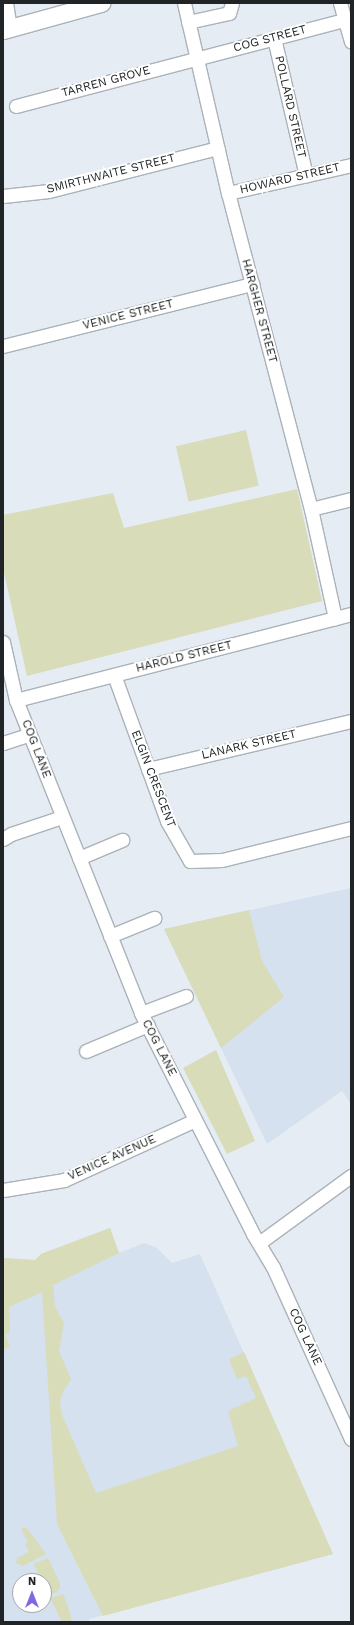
<!DOCTYPE html>
<html>
<head>
<meta charset="utf-8">
<style>
	body { margin:0 }
	#map { position:relative; width:354px; height:1625px; overflow:hidden; background:#e5ecf3; font-family:"Work Sans",sans-serif }
	div>[style] { position:absolute }
	.built>* { inset:0; background:#d5e1ee }
	.green>* { inset:0; background:#d8dcb9; transform-origin:0 0 }
	.roads { filter:drop-shadow(1px 0 #abb2b8) drop-shadow(-1px 0 #abb2b8) drop-shadow(0 1px #abb2b8) drop-shadow(0 -1px #abb2b8) }
	.minor>* { height:13px; margin:-6.5px; padding:0 6.5px; transform-origin:6.5px; border-radius:6.5px; background:#fff }
	.major>* { height:17px; margin:-8.5px; padding:0 8.5px; transform-origin:8.5px; border-radius:8.5px; background:#fff }
	span { translate:-50% -50%; white-space:nowrap; text-align:center; line-height:1.15; -webkit-text-stroke:4px #fff; paint-order:stroke }
	.street-label { font-size:12px; color:#212426 }
	.frame { position:absolute; inset:0; border:4px solid #212426; pointer-events:none }
	.north { position:absolute; left:12px; top:1573px; width:40px; height:40px; box-sizing:border-box; background:#fff; border:1px solid #a6a7a8; border-radius:50%; rotate:0deg; font-size:11px; font-weight:700; line-height:16px; text-align:center; color:#212426 }
	.north::after { content:''; display:block; margin:auto; width:14px; height:18px; background:#8266e2; clip-path:polygon(50% 0,100% 100%,50% 72%,0 100%) }
</style>
</head>
<body>
<div id="map">
	<div class="built">
		<i style="clip-path:polygon(351px 888px,351px 1104px,342px 1091px,267px 1144px,164px 929px)"></i>
		<i style="clip-path:polygon(evenodd,110px 1228px,119px 1253px,144px 1243px,157px 1248px,172px 1263px,200px 1254px,333px 1554px,89px 1619px,90px 1622px,3px 1622px,3px 1258px,35px 1260px,41px 1254px,110px 1228px,20px 1581px,44px 1581px,44px 1605px,20px 1605px,20px 1581px)"></i>
	</div>
	<div class="green">
		<i style="left:246px;top:430px;width:57px;height:72px;rotate:77deg"></i>
		<i style="clip-path:polygon(297px 489px,322px 601px,27px 676px,3px 568px,3px 515px,113px 493px,124px 528px)"></i>
		<i style="clip-path:polygon(249px 910px,262px 961px,284px 997px,221px 1048px,164px 929px)"></i>
		<i style="clip-path:polygon(216px 1050px,255px 1141px,227px 1154px,183px 1068px)"></i>
		<i style="clip-path:polygon(110px 1228px,119px 1253px,53px 1285px,55px 1306px,64px 1323px,59px 1351px,71px 1379px,62px 1394px,60px 1403px,62px 1415px,96px 1493px,238px 1446px,228px 1411px,256px 1398px,246px 1376px,237px 1379px,229px 1359px,244px 1352px,333px 1554px,103px 1616px,57px 1524px,42px 1292px,9px 1307px,10px 1332px,5px 1335px,10px 1346px,3px 1350px,3px 1258px,35px 1260px,41px 1254px)"></i>
		<i style="clip-path:polygon(26px 1527px,46px 1554px,23px 1566px,16px 1563px,17px 1558px,29px 1552px,25px 1544px,28px 1542px,21px 1529px)"></i>
		<i style="clip-path:polygon(48px 1558px,60px 1583px,60px 1588px,57px 1592px,44px 1597px,44px 1590px,46px 1589px,44px 1581px,42px 1581px,34px 1564px)"></i>
		<i style="clip-path:polygon(63px 1594px,68px 1606px,72px 1622px,62px 1622px,50px 1598px)"></i>
	</div>
	<div class="roads">
		<div class="minor">
			<i style="left:6px;top:3px;width:24px;rotate:81deg"></i>
			<i style="left:184px;top:3px;width:195px;rotate:77deg"></i>
			<i style="left:228px;top:193px;width:327px;rotate:75.3deg"></i>
			<i style="left:311px;top:509px;width:112px;rotate:77.6deg"></i>
			<i style="left:340px;top:3px;width:40px;rotate:74deg"></i>
			<i style="left:188px;top:22px;width:42px;rotate:-12.4deg"></i>
			<i style="left:229px;top:13px;width:10px;rotate:-73deg"></i>
			<i style="left:274px;top:38px;width:141px;rotate:76.9deg"></i>
			<i style="left:16px;top:106px;width:339px;rotate:-14.7deg"></i>
			<i style="left:228px;top:193px;width:126px;rotate:-12.8deg"></i>
			<i style="left:3px;top:196px;width:46px;rotate:-6.2deg"></i>
			<i style="left:49px;top:191px;width:174px;rotate:-14.3deg"></i>
			<i style="left:3px;top:346px;width:257px;rotate:-14deg"></i>
			<i style="left:311px;top:509px;width:41px;rotate:-14deg"></i>
			<i style="left:3px;top:642px;width:59px;rotate:77.4deg"></i>
			<i style="left:16px;top:700px;width:337px;rotate:68.2deg"></i>
			<i style="left:141px;top:1013px;width:248px;rotate:63.1deg"></i>
			<i style="left:253px;top:1234px;width:39px;rotate:59deg"></i>
			<i style="left:273px;top:1267px;width:189px;rotate:65.6deg"></i>
			<i style="left:114px;top:675px;width:155px;rotate:70deg"></i>
			<i style="left:167px;top:821px;width:46px;rotate:60.1deg"></i>
			<i style="left:190px;top:861px;width:32px;rotate:-2deg"></i>
			<i style="left:222px;top:860px;width:133px;rotate:-13.9deg"></i>
			<i style="left:16px;top:700px;width:346px;rotate:-14.4deg"></i>
			<i style="left:3px;top:743px;width:28px;rotate:-18deg"></i>
			<i style="left:148px;top:769px;width:209px;rotate:-13.3deg"></i>
			<i style="left:3px;top:839px;width:9px;rotate:-32deg"></i>
			<i style="left:11px;top:834px;width:54px;rotate:-18.4deg"></i>
			<i style="left:79px;top:858px;width:47px;rotate:-22.7deg"></i>
			<i style="left:110px;top:936px;width:48px;rotate:-22.2deg"></i>
			<i style="left:141px;top:1013px;width:48px;rotate:-20.7deg"></i>
			<i style="left:86px;top:1051px;width:67px;rotate:-22.8deg"></i>
			<i style="left:3px;top:1190px;width:62px;rotate:-9.3deg"></i>
			<i style="left:64px;top:1180px;width:144px;rotate:-24.6deg"></i>
			<i style="left:259px;top:1243px;width:114px;rotate:-36.1deg"></i>
		</div>
		<div class="major">
			<i style="left:3px;top:30px;width:102px;rotate:-15.4deg"></i>
		</div>
	</div>
	<div class="street-label">
		<span style="left:270px;top:39px;rotate:-15deg">COG STREET</span>
		<span style="left:106px;top:82px;rotate:-15deg">TARREN GROVE</span>
		<span style="left:290px;top:107px;rotate:77deg">POLLARD STREET</span>
		<span style="left:111px;top:174px;rotate:-14deg">SMIRTHWAITE STREET</span>
		<span style="left:290px;top:179px;rotate:-13deg">HOWARD STREET</span>
		<span style="left:259px;top:311px;rotate:75deg">HARGHER STREET</span>
		<span style="left:128px;top:315px;rotate:-14deg">VENICE STREET</span>
		<span style="left:184px;top:657px;rotate:-14deg">HAROLD STREET</span>
		<span style="left:249px;top:745px;rotate:-13deg">LANARK STREET</span>
		<span style="left:36px;top:749px;rotate:69deg">COG LANE</span>
		<span style="left:153px;top:779px;rotate:69deg">ELGIN CRESCENT</span>
		<span style="left:159px;top:1048px;rotate:63deg">COG LANE</span>
		<span style="left:112px;top:1158px;rotate:-24deg">VENICE AVENUE</span>
		<span style="left:305px;top:1337px;rotate:65deg">COG LANE</span>
	</div>
	<div class="frame"></div>
	<div class="north">N</div>
</div>
</body>
</html>
